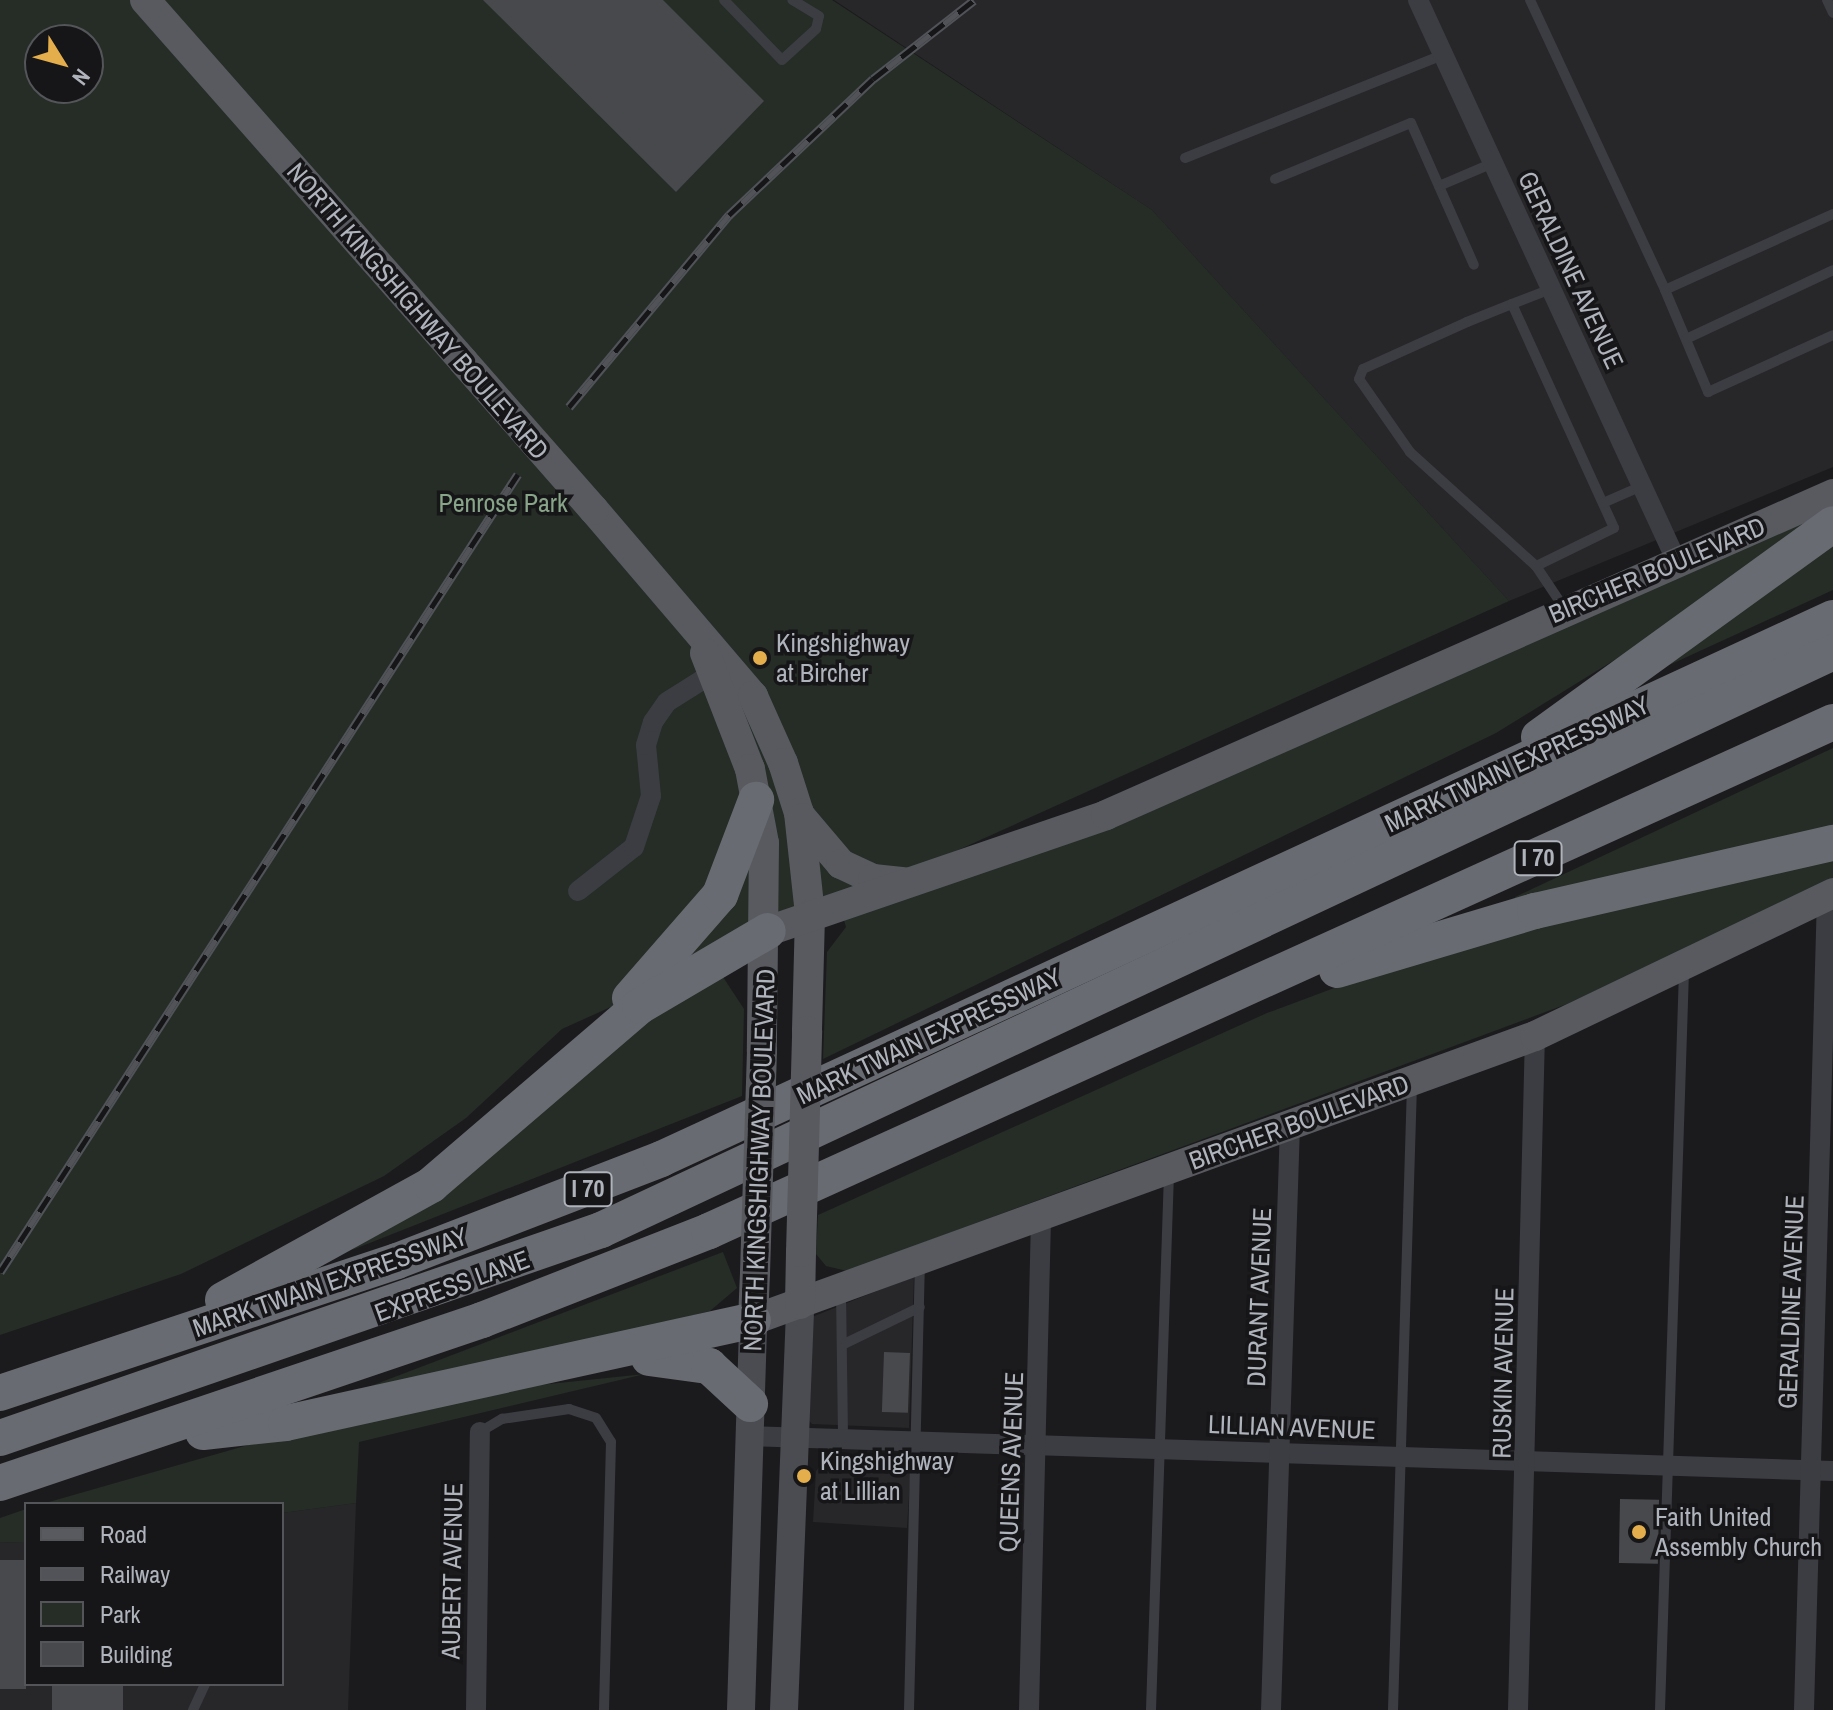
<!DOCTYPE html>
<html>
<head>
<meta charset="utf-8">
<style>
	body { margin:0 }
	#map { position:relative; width:1833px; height:1710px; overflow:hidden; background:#1b1b1d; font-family:"Archivo Narrow",sans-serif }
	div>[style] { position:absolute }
	.built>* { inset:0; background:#27272a }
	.green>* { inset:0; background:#252d26 }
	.building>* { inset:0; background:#48494d; transform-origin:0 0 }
	.lane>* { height:10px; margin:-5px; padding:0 5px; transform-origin:5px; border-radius:5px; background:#3c3d42 }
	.street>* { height:20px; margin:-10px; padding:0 10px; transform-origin:10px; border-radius:10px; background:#3c3d42 }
	.secondary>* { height:28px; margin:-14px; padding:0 14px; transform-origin:14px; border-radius:14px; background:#4a4c52 }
	.primary>* { height:30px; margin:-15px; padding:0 15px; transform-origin:15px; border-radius:15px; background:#585a60 }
	.highway>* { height:36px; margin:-18px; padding:0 18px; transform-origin:18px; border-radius:18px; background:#696b72 }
	.rail>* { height:9px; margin-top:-4.5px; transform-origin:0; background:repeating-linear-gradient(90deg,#161618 0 18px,#515359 0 36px); box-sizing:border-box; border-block:2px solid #515359 }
	.primary-bridge>* { height:30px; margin:-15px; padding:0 15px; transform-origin:15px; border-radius:15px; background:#585a60 }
	.dots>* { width:22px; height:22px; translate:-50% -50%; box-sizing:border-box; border:4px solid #161618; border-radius:50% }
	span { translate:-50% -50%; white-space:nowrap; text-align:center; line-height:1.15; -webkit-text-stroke:7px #161618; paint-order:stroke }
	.shield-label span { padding:2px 6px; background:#161618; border:2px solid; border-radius:6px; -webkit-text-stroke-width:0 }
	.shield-label { font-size:24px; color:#afb3bb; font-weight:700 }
	.street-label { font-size:26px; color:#afb3bb }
	.park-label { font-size:26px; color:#88a489 }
	.poi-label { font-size:26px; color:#afb3bb }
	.left { translate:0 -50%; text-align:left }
	.legend { position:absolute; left:24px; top:1502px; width:260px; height:184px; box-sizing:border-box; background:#161618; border:2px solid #535559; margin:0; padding:10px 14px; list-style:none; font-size:24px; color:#afb3bb }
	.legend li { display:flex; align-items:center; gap:16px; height:40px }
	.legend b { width:40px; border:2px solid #535559 }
	.north { position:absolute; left:24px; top:24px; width:80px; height:80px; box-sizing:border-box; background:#161618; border:2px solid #535559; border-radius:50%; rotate:127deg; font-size:22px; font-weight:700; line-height:32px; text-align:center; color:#afb3bb }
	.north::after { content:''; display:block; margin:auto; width:28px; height:36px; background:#e4ae4c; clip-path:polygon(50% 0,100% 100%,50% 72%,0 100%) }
</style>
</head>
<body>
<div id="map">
	<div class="built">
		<i style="clip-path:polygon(834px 0,1833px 0,1833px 467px,1509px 601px,1152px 210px)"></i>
		<i style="clip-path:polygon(914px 1276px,909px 1428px,812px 1424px,805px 1416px,812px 1317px)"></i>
		<i style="clip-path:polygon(824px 1461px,911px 1464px,907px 1528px,813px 1522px,816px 1471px)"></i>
		<i style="clip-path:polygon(356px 1503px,348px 1710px,0 1710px,0 1542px,26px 1543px,26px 1684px,282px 1684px,282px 1513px)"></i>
	</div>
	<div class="green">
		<i style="clip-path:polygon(evenodd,0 0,832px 0,1152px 210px,1509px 601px,562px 1029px,466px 1118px,384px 1176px,181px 1274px,0 1335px,0 0,40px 40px,88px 40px,88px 88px,40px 88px,40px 40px)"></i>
		<i style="clip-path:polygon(1833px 505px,1642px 643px,1496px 733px,823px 1059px,827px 952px,846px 927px,843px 917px)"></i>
		<i style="clip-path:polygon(1833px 540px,1833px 590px,1630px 683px)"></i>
		<i style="clip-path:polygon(1833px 748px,1833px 833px,1515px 902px,1515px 897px)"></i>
		<i style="clip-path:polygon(1833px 857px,1833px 880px,1567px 1004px,847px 1271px,826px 1266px,816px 1254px,818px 1215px,1267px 1013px,1433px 951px)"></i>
		<i style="clip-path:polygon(723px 977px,744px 1009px,742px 1096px,352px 1250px,602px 1048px)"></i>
		<i style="clip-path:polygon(723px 1252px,737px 1288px,710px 1311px,429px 1383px,355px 1392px)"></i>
		<i style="clip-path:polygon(645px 1374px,359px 1442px,356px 1503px,282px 1513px,282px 1504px,42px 1504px,336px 1420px,492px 1390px)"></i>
		<i style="clip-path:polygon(26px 1509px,26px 1543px,0 1542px,0 1518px)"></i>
	</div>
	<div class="building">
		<i style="clip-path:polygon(483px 0,663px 0,764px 101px,676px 192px)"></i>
		<i style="left:884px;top:1352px;width:26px;height:60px;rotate:2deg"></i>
		<i style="left:1620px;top:1499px;width:39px;height:64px;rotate:1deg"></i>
		<i style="left:0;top:1560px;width:26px;height:129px"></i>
		<i style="left:52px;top:1684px;width:71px;height:26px"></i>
	</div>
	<div class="lane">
		<i style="left:724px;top:0;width:83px;rotate:46deg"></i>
		<i style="left:782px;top:60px;width:46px;rotate:-42.4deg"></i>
		<i style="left:816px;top:29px;width:13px;rotate:-77deg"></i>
		<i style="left:819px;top:16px;width:31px;rotate:-149deg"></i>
		<i style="left:1530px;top:0;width:320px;rotate:65deg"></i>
		<i style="left:1827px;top:0;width:14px;rotate:65deg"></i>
		<i style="left:1185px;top:158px;width:278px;rotate:-21.8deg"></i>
		<i style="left:1275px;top:179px;width:147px;rotate:-22.4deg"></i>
		<i style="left:1411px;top:123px;width:155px;rotate:66.1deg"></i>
		<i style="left:1439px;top:186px;width:59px;rotate:-23.1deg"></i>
		<i style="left:1833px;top:214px;width:184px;rotate:155.7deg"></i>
		<i style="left:1665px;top:290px;width:111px;rotate:67.1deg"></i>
		<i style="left:1708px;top:392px;width:137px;rotate:-24.5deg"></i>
		<i style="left:1512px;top:304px;width:246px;rotate:65.5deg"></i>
		<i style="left:1614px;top:528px;width:87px;rotate:154deg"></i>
		<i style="left:1536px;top:566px;width:170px;rotate:-137.9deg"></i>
		<i style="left:1410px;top:452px;width:89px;rotate:-124.9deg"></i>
		<i style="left:1359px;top:379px;width:11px;rotate:-68deg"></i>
		<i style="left:1363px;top:369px;width:114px;rotate:-24.3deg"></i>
		<i style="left:1467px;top:322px;width:48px;rotate:-21.8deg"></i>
		<i style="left:1512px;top:304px;width:42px;rotate:-21deg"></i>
		<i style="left:1686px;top:339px;width:162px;rotate:-25.1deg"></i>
		<i style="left:1603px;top:503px;width:43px;rotate:-23.6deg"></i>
		<i style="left:1536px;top:566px;width:50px;rotate:56.3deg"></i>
		<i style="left:841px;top:1292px;width:147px;rotate:89.2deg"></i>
		<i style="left:846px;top:1343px;width:82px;rotate:-25.9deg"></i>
		<i style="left:480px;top:1432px;width:26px;rotate:-31deg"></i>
		<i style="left:502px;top:1419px;width:68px;rotate:-8.5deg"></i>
		<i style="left:569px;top:1409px;width:28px;rotate:18deg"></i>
		<i style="left:596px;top:1418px;width:28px;rotate:58deg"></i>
		<i style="left:611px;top:1442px;width:268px;rotate:91.5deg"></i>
		<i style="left:193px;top:1710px;width:29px;rotate:-65deg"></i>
		<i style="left:909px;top:1710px;width:446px;rotate:-88.6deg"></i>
		<i style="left:1151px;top:1710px;width:538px;rotate:-88.08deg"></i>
		<i style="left:1393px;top:1710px;width:627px;rotate:-88.26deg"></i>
		<i style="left:1660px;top:1710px;width:741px;rotate:-88.14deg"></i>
	</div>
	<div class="street">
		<i style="left:1418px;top:0;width:619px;rotate:65.26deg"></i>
		<i style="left:578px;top:891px;width:71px;rotate:-38.2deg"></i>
		<i style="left:634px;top:847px;width:54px;rotate:-71.6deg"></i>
		<i style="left:651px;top:796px;width:51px;rotate:-95.6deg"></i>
		<i style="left:646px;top:745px;width:24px;rotate:-73deg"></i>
		<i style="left:653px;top:722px;width:24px;rotate:-55deg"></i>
		<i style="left:667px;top:702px;width:54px;rotate:-32.2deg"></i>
		<i style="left:750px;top:1436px;width:1084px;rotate:1.85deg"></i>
		<i style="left:476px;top:1710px;width:278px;rotate:-89.2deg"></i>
		<i style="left:1029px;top:1710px;width:494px;rotate:-88.6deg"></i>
		<i style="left:1271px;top:1710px;width:585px;rotate:-88.14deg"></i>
		<i style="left:1518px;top:1710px;width:674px;rotate:-88.56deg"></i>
		<i style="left:1804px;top:1710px;width:814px;rotate:-88.38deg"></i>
	</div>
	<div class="secondary">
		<i style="left:741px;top:1710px;width:390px;rotate:-88.2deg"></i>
		<i style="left:784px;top:1710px;width:406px;rotate:-87.7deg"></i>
	</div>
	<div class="primary">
		<i style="left:145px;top:0;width:481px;rotate:48.6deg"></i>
		<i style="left:594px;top:510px;width:245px;rotate:49.5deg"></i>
		<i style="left:753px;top:696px;width:73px;rotate:65.9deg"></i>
		<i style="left:783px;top:763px;width:52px;rotate:72.3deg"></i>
		<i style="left:799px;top:813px;width:103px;rotate:83.8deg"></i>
		<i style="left:810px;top:915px;width:116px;rotate:91.5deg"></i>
		<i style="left:705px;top:653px;width:124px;rotate:68.8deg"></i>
		<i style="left:750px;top:769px;width:75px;rotate:79.3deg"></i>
		<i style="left:764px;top:843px;width:208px;rotate:90.6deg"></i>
		<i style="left:802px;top:818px;width:60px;rotate:49.7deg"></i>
		<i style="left:841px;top:864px;width:35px;rotate:25deg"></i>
		<i style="left:873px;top:879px;width:31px;rotate:6deg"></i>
		<i style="left:768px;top:931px;width:357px;rotate:-18.9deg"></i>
		<i style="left:1106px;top:815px;width:795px;rotate:-23.82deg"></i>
		<i style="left:755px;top:1273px;width:47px;rotate:92.4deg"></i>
		<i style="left:753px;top:1320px;width:832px;rotate:-19.96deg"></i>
		<i style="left:1535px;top:1036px;width:331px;rotate:-25.6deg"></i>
		<i style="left:800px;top:1304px;width:52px;rotate:-88.9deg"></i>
	</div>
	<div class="highway">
		<i style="left:1539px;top:737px;width:363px;rotate:-35.9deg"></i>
		<i style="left:1337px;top:970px;width:207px;rotate:-16.6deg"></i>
		<i style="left:1535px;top:911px;width:306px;rotate:-12.9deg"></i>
		<i style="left:630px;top:998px;width:137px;rotate:-48.9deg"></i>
		<i style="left:720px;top:895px;width:102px;rotate:-69.2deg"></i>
		<i style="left:223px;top:1300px;width:238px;rotate:-28.9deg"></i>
		<i style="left:431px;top:1185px;width:275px;rotate:-40.6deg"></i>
		<i style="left:640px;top:1006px;width:148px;rotate:-30.4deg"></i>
		<i style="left:649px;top:1358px;width:61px;rotate:7.6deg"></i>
		<i style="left:709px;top:1366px;width:56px;rotate:42.8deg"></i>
		<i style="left:0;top:1393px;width:418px;rotate:-18.4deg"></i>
		<i style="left:397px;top:1261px;width:283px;rotate:-21.1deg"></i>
		<i style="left:661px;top:1159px;width:1291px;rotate:-24.78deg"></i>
		<i style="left:203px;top:1432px;width:83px;rotate:-6.2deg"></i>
		<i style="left:286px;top:1423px;width:478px;rotate:-12.4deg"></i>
		<i style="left:0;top:1438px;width:636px;rotate:-19.09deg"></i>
		<i style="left:601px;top:1230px;width:1361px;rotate:-25.13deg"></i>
		<i style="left:0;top:1483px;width:509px;rotate:-18.68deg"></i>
		<i style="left:482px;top:1320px;width:244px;rotate:-21.4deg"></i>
		<i style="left:709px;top:1231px;width:1234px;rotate:-24.36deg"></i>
	</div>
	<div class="rail">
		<i style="left:569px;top:407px;width:250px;rotate:-50.2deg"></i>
		<i style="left:729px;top:215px;width:198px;rotate:-43.4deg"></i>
		<i style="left:873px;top:79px;width:128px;rotate:-38deg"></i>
		<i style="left:0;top:1272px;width:951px;rotate:-57.01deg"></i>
	</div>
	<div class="primary-bridge">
		<i style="left:463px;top:361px;width:198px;rotate:48.7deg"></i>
		<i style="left:801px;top:1252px;width:221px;rotate:-88.4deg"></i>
		<i style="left:755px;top:1273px;width:222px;rotate:-88.2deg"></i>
	</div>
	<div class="dots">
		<i style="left:760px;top:658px;background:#e4ae4c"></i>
		<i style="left:804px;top:1476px;background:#e4ae4c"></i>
		<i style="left:1639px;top:1532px;background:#e4ae4c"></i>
	</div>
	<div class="shield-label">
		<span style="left:1538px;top:858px">I 70</span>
		<span style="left:588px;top:1189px">I 70</span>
	</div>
	<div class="street-label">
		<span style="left:1571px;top:270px;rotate:65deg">GERALDINE AVENUE</span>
		<span style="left:418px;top:311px;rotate:49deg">NORTH KINGSHIGHWAY BOULEVARD</span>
		<span style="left:1657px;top:570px;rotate:-23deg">BIRCHER BOULEVARD</span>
		<span style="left:1517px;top:764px;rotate:-25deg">MARK TWAIN EXPRESSWAY</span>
		<span style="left:929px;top:1036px;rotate:-25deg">MARK TWAIN EXPRESSWAY</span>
		<span style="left:1299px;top:1122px;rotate:-20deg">BIRCHER BOULEVARD</span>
		<span style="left:759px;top:1160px;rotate:-88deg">NORTH KINGSHIGHWAY BOULEVARD</span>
		<span style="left:330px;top:1282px;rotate:-19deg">MARK TWAIN EXPRESSWAY</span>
		<span style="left:452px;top:1286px;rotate:-20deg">EXPRESS LANE</span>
		<span style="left:1259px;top:1297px;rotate:-88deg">DURANT AVENUE</span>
		<span style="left:1791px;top:1302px;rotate:-88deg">GERALDINE AVENUE</span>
		<span style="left:1503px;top:1373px;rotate:-89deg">RUSKIN AVENUE</span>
		<span style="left:1292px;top:1427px;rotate:2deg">LILLIAN AVENUE</span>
		<span style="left:1011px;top:1462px;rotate:-88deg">QUEENS AVENUE</span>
		<span style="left:452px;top:1571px;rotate:-89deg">AUBERT AVENUE</span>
	</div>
	<div class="park-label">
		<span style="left:503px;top:503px">Penrose Park</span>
	</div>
	<div class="poi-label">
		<span class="left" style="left:776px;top:658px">Kingshighway<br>at Bircher</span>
		<span class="left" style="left:820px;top:1476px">Kingshighway<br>at Lillian</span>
		<span class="left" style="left:1655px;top:1532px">Faith United<br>Assembly Church</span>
	</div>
	<ul class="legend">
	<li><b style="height:10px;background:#585a60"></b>Road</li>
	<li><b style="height:10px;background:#515359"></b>Railway</li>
	<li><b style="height:22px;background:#252d26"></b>Park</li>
	<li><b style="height:22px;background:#48494d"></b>Building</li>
	</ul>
	<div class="north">N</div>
</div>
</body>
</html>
